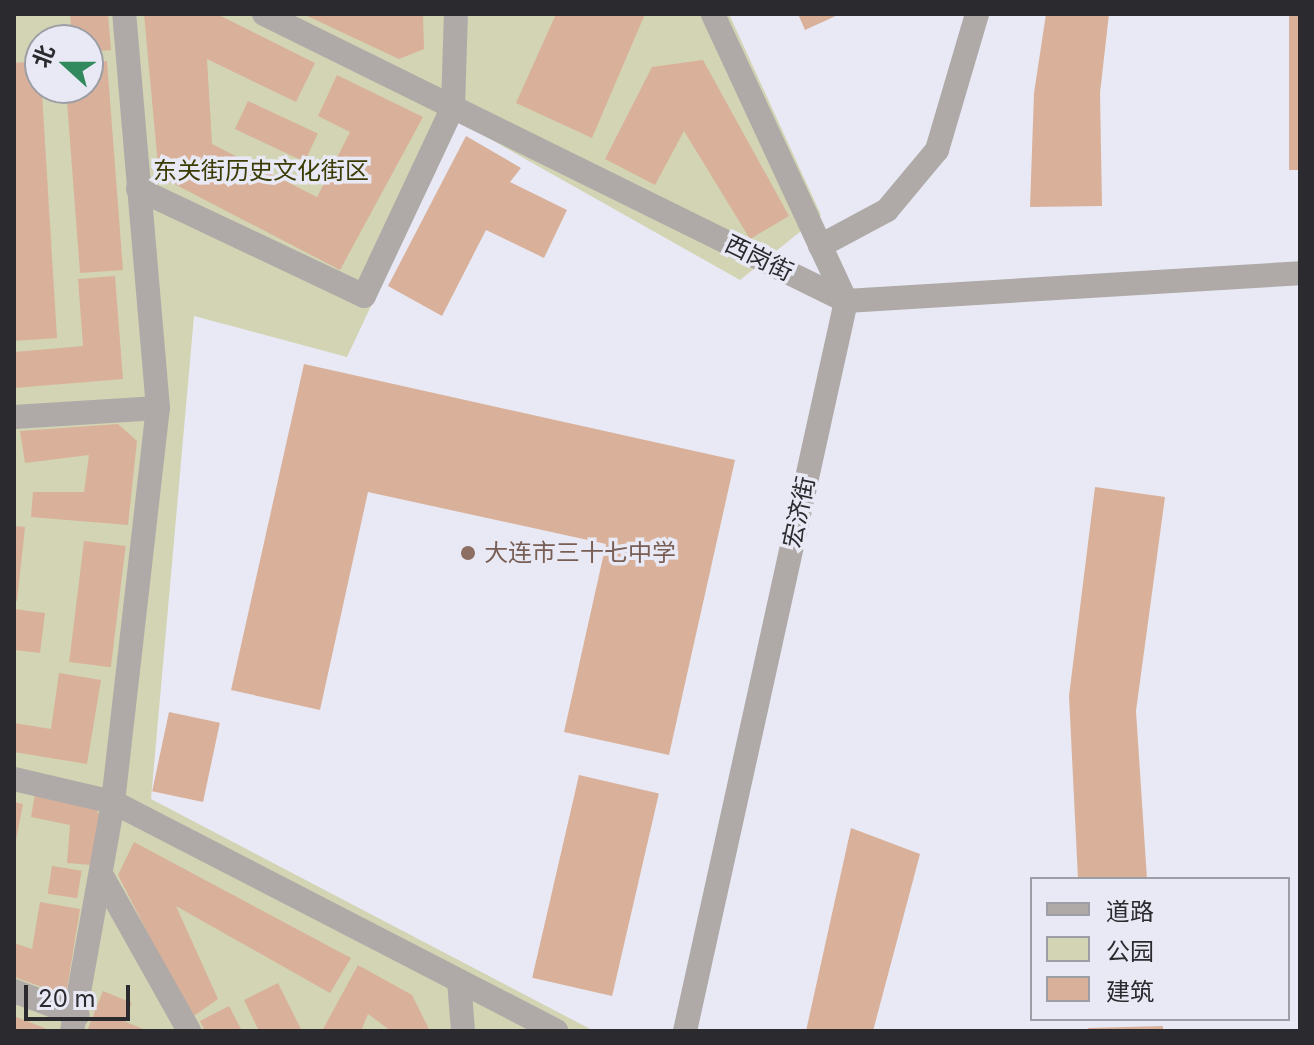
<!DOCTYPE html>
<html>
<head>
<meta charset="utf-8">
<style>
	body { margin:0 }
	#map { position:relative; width:1314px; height:1045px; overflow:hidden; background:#e8e9f4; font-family:Inter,"Noto Sans SC",sans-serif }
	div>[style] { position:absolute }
	.green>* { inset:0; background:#d2d4b3 }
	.building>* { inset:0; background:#d9b19a; transform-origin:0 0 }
	.minor>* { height:24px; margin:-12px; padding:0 12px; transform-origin:12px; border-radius:12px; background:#afaaa8 }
	.dots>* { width:22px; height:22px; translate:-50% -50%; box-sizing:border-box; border:4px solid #e8e9f4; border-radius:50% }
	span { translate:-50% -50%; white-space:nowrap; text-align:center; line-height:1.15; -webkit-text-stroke:7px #e8e9f4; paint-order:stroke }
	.park-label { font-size:24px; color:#3b3b06 }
	.street-label { font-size:24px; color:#2b2b2f }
	.education-label { font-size:24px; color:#785e54 }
	.left { translate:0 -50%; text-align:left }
	.frame { position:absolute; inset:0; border:16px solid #2b2b2f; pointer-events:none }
	.legend { position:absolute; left:1030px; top:877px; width:260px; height:144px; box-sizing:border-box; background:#e8e9f4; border:2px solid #9c9da5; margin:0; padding:10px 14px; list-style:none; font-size:24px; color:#2b2b2f }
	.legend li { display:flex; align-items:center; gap:16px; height:40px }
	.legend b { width:40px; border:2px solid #9c9da5 }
	.north { position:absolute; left:24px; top:24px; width:80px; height:80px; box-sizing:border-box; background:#e8e9f4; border:2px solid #9c9da5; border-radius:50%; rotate:291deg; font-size:22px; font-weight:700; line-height:32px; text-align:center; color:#2b2b2f }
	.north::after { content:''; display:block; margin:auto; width:28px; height:36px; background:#31895e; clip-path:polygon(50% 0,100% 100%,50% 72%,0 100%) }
	.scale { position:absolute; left:24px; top:985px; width:106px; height:36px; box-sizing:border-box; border:4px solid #2b2b2f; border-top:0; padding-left:10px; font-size:24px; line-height:28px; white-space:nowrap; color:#2b2b2f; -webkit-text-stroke:6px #e8e9f4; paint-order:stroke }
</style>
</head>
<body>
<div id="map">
	<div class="green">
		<i style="clip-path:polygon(evenodd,14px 14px,729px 14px,821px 215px,740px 280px,458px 121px,347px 357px,194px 316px,151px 799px,594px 1031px,14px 1031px,14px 14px,40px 40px,88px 40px,88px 88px,40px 88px,40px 40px)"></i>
	</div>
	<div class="building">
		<i style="clip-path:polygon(70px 14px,108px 14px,111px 50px,88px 52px,88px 40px,72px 40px)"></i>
		<i style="clip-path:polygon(144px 14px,217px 14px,315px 63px,296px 102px,207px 59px,212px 144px,317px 197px,350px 132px,318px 116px,337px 75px,423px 117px,340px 270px,159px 176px)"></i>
		<i style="clip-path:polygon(303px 14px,423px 14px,424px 49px,399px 59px)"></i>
		<i style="clip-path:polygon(556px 14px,645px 14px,592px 138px,516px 103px)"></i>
		<i style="clip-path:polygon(798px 14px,840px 14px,805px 30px)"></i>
		<i style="clip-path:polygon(1046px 14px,1109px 14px,1100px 93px,1102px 206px,1030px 207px,1034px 93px)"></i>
		<i style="left:1289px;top:14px;width:11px;height:156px"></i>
		<i style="clip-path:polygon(703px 60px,789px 216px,750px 239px,684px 131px,655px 185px,605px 159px,652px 67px)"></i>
		<i style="clip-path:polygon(40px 61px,57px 338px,14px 341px,14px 63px)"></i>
		<i style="clip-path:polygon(107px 61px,123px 270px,80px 273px,66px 88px,88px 88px,88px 63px)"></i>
		<i style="left:248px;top:101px;width:77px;height:31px;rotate:25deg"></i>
		<i style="clip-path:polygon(466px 136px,521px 168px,510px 182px,567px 210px,544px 258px,486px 230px,442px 316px,388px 286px)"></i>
		<i style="clip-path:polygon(115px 276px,123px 379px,14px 388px,14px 352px,83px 346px,78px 279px)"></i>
		<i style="clip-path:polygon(304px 364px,735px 460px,669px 755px,564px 732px,606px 544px,368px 492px,320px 710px,231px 690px)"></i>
		<i style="clip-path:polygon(118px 424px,137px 441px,128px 525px,31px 517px,33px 492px,84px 492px,89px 455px,25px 463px,20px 431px)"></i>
		<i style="clip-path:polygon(1095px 487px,1165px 497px,1136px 711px,1147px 879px,1078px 879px,1069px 696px)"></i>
		<i style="clip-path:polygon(14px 526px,25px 527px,17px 601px,14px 600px)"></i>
		<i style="left:84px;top:541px;width:42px;height:122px;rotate:7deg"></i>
		<i style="clip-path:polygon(14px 609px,45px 613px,40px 653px,14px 650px)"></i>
		<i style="clip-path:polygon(59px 673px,101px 680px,87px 764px,14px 752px,14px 723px,51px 729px)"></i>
		<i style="left:169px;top:712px;width:52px;height:81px;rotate:12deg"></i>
		<i style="left:579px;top:775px;width:82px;height:208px;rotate:13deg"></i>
		<i style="clip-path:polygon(35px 794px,94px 806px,101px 817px,91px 865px,67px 863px,70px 825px,31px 817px)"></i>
		<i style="clip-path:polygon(14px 802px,23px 804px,15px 845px,14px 845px)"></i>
		<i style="clip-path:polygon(851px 828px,920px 854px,873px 1031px,806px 1031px)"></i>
		<i style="clip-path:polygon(134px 842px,351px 958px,330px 993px,176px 906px,218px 999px,191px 1018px,118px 875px)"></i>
		<i style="left:52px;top:866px;width:30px;height:28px;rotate:9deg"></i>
		<i style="clip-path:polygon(40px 902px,80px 909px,67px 989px,59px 993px,14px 977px,14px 943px,32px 949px)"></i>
		<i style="clip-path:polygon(358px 965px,412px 995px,430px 1031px,391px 1031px,368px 1014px,361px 1031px,322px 1031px)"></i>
		<i style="clip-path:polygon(278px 983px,302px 1031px,259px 1031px,244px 1000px)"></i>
		<i style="clip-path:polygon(103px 991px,132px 1003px,124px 1021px,148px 1031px,87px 1031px)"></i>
		<i style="clip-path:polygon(229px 1006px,242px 1031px,205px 1031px,200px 1021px)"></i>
		<i style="clip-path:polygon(14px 1016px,52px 1031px,14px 1031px)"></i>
		<i style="clip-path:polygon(1163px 1026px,1163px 1031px,1088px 1031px,1088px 1028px)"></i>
	</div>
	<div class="minor">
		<i style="left:264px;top:14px;width:649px;rotate:26.25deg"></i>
		<i style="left:846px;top:301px;width:455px;rotate:-3.5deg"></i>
		<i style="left:138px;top:189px;width:250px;rotate:25.3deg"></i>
		<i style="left:364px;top:296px;width:209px;rotate:-64.8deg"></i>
		<i style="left:453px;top:107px;width:93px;rotate:-88.2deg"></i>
		<i style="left:820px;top:246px;width:76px;rotate:-28.2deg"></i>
		<i style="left:887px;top:210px;width:78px;rotate:-50.2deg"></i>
		<i style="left:937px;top:150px;width:142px;rotate:-73.6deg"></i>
		<i style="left:14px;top:417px;width:144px;rotate:-3.6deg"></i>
		<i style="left:14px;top:779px;width:102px;rotate:13.1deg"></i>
		<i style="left:113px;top:802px;width:499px;rotate:27.3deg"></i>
		<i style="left:101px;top:874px;width:180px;rotate:60.7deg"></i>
		<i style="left:459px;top:981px;width:50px;rotate:85.4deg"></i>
		<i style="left:14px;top:991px;width:68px;rotate:20.6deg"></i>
		<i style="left:72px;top:1031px;width:233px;rotate:-79.8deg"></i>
		<i style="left:113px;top:802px;width:397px;rotate:-83.5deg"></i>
		<i style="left:158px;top:408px;width:395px;rotate:-94.9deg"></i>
		<i style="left:685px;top:1031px;width:748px;rotate:-77.56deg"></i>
		<i style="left:846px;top:301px;width:316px;rotate:-114.9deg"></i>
	</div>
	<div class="dots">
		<i style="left:468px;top:553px;background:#8d6e63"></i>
	</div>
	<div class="park-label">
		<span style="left:261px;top:171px">东关街历史文化街区</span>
	</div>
	<div class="street-label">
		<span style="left:759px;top:258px;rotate:26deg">西岗街</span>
		<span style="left:799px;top:512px;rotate:-78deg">宏济街</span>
	</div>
	<div class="education-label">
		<span class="left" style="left:484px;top:553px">大连市三十七中学</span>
	</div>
	<div class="frame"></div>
	<ul class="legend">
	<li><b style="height:10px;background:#afaaa8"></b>道路</li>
	<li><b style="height:22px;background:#d2d4b3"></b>公园</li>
	<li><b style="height:22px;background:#d9b19a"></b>建筑</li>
	</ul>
	<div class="north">北</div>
	<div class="scale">20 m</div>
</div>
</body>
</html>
